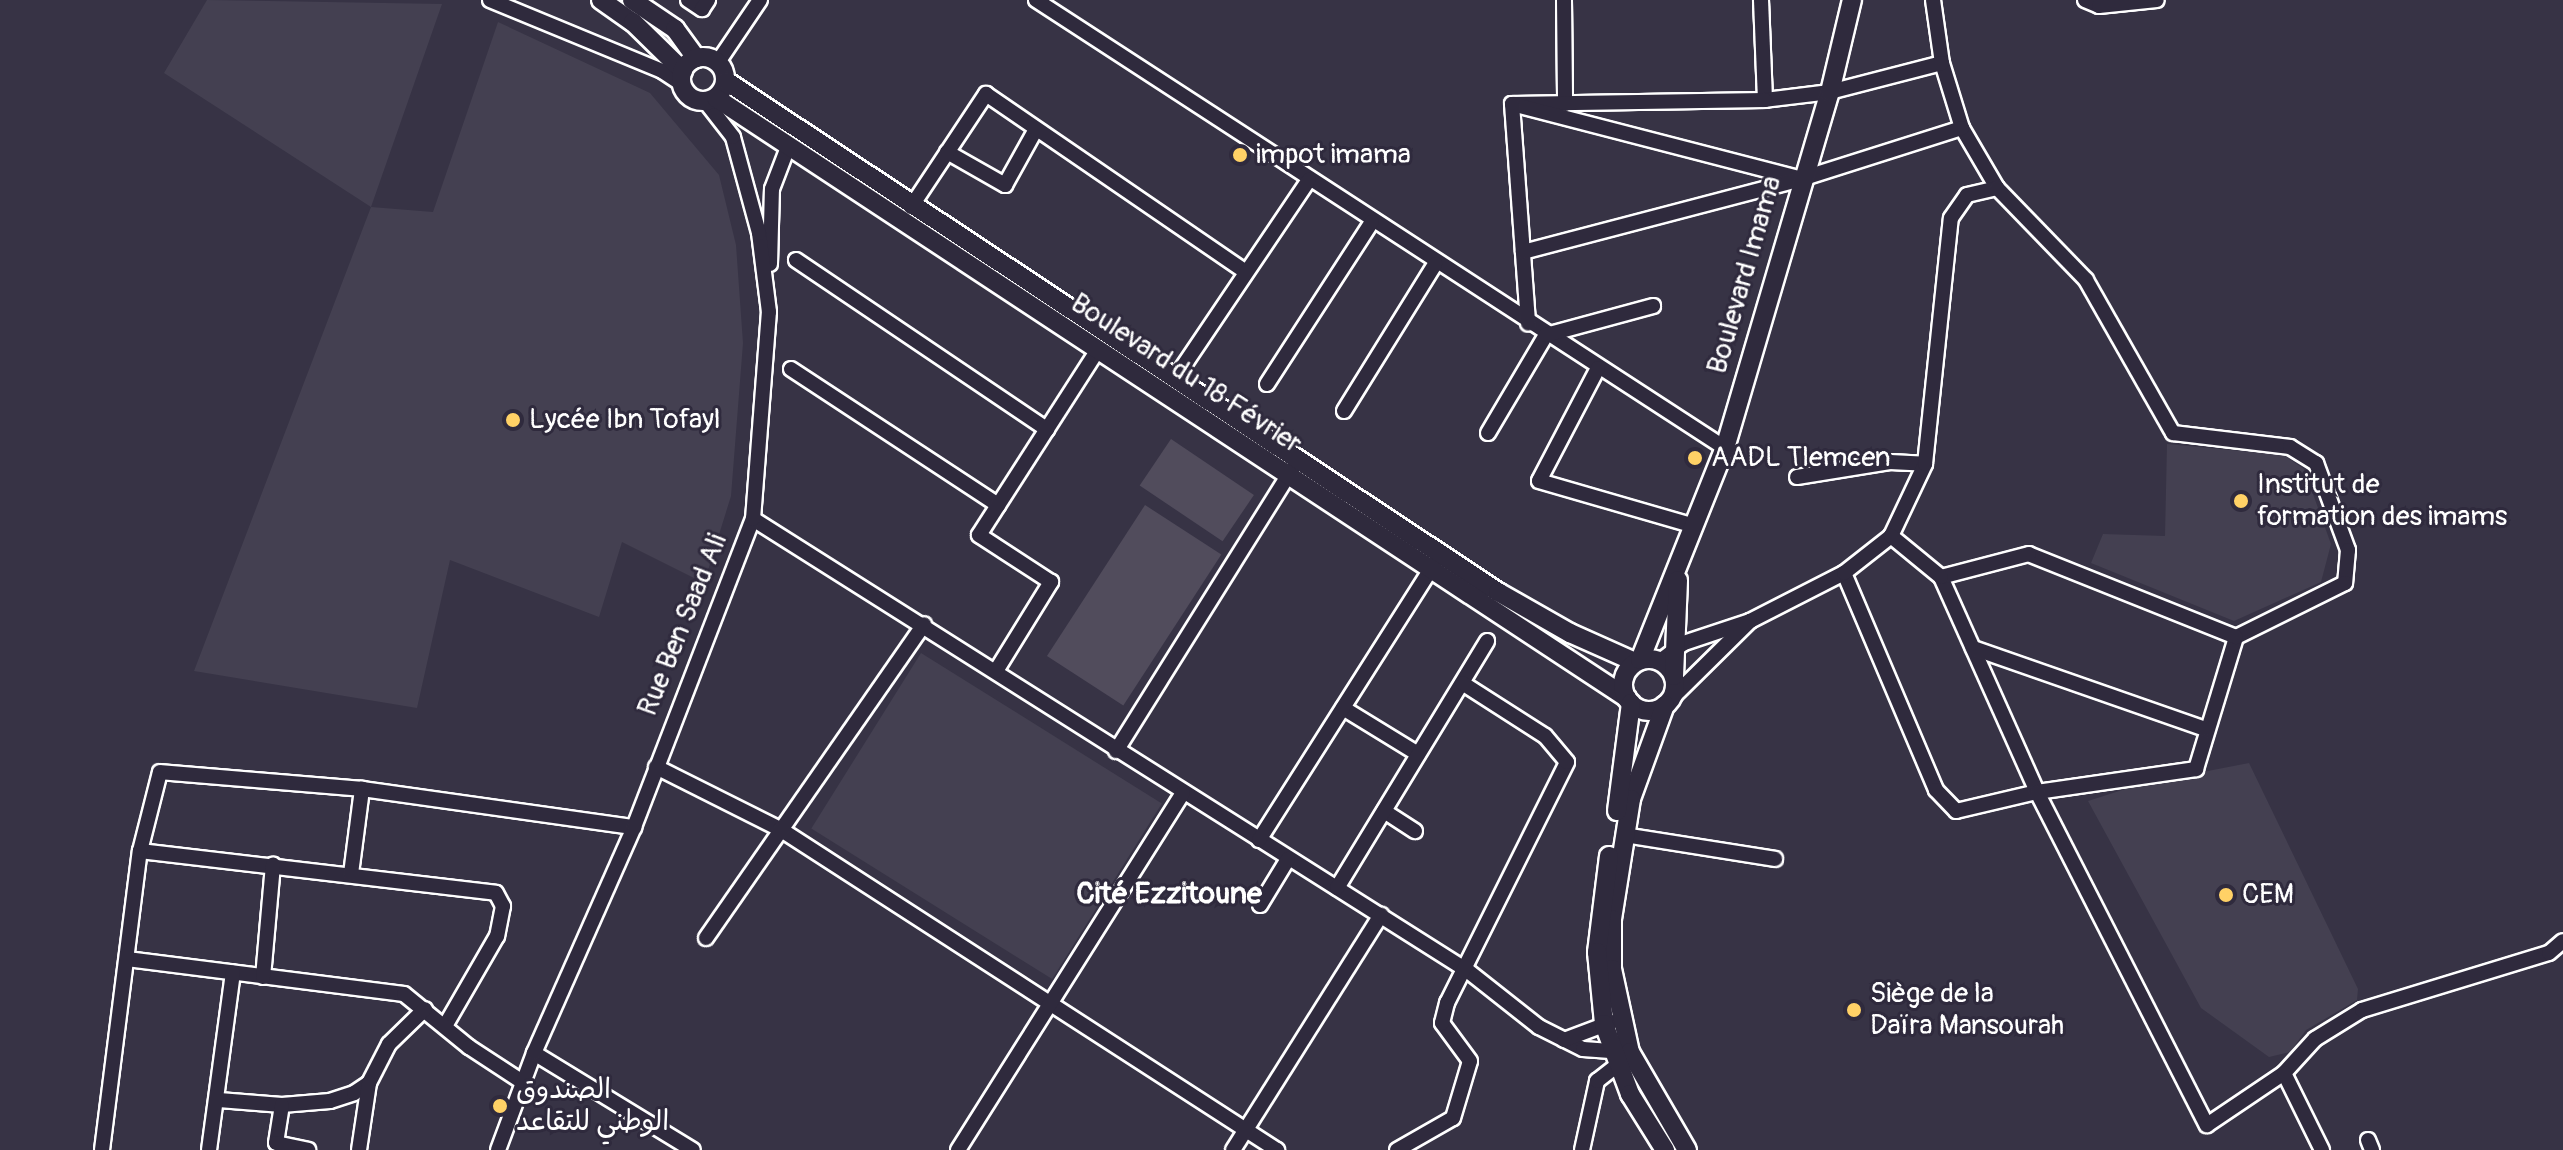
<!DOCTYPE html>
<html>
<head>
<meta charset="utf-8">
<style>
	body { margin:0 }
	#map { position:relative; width:2563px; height:1150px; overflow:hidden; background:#373345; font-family:Pangolin,"Playpen Sans Arabic",sans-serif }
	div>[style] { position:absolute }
	.built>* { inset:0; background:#444051; transform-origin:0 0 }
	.green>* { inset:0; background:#514c5c; transform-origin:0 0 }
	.roads { filter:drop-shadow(2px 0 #fff) drop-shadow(-2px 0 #fff) drop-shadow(0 2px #fff) drop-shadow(0 -2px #fff) }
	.minor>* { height:14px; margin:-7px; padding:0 7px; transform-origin:7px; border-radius:7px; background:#2f2a3d }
	.major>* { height:18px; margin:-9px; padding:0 9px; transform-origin:9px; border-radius:9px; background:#2f2a3d }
	.major>.ring { margin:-9px; padding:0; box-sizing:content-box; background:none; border:18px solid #2f2a3d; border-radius:50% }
	.dots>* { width:22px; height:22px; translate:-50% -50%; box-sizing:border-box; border:4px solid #2f2a3d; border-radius:50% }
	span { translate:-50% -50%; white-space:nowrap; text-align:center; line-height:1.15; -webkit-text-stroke:6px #2f2a3d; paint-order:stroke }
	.poi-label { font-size:28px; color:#fff }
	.left { translate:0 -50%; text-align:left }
	.street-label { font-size:28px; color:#fff }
	.neighbourhood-label { font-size:30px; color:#fff; font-weight:700 }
</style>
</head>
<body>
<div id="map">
	<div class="built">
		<i style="clip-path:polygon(207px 0,442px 4px,371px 207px,433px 212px,498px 22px,650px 93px,719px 175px,736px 245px,743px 343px,731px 496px,704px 583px,622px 542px,599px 617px,450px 560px,417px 708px,194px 671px,371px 207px,164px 73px)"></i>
		<i style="clip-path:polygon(2167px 444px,2284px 455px,2304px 469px,2331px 544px,2321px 582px,2234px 621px,2091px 563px,2103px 534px,2165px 536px)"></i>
		<i style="left:921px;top:653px;width:284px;height:207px;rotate:32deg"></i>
		<i style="clip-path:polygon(2249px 763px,2358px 989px,2357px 1000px,2306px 1030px,2290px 1052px,2269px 1057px,2201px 1008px,2088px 801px,2141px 784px)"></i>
	</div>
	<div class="green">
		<i style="left:1171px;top:439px;width:100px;height:56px;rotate:34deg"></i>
		<i style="left:1145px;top:505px;width:91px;height:180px;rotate:33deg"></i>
	</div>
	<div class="roads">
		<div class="minor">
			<i style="left:490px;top:0;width:186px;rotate:22.4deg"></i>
			<i style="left:662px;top:71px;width:24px;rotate:33deg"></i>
			<i style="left:688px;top:0;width:17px;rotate:33deg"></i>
			<i style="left:702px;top:9px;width:11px;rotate:-56deg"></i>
			<i style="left:1036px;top:0;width:822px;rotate:33.03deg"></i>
			<i style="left:1564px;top:0;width:104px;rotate:89.4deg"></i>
			<i style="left:1761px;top:0;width:100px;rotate:87.7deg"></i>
			<i style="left:1933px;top:0;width:64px;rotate:81.9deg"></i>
			<i style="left:1942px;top:63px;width:68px;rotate:72.9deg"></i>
			<i style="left:1962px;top:128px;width:69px;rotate:59.7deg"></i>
			<i style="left:2085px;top:0;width:15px;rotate:23deg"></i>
			<i style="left:2099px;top:6px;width:58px;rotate:-5.9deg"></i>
			<i style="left:718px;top:62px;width:75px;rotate:-55.9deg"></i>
			<i style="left:1942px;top:63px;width:116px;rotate:165.5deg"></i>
			<i style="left:1830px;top:92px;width:65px;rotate:173deg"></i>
			<i style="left:1765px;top:100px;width:253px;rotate:179.1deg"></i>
			<i style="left:1512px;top:104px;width:299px;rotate:14.5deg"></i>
			<i style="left:1801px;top:179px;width:169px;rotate:-17.6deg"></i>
			<i style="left:1512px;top:104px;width:220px;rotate:85.8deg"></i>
			<i style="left:947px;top:152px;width:67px;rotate:29.6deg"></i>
			<i style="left:1005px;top:185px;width:64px;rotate:-61deg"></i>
			<i style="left:911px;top:207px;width:136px;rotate:-56.4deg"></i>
			<i style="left:986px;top:94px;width:315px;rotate:34.4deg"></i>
			<i style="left:1523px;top:252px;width:283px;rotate:-14.7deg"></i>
			<i style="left:796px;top:260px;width:303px;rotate:34deg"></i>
			<i style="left:770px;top:264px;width:75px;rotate:-88.5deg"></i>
			<i style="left:772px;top:189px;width:45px;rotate:-69.1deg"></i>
			<i style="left:1598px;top:368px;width:127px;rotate:117.6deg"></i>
			<i style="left:1539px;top:481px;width:162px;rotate:16.1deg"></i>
			<i style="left:791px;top:369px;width:248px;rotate:33.3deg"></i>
			<i style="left:1176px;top:377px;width:238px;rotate:-56deg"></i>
			<i style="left:1267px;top:384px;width:193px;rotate:-57.1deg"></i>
			<i style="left:1344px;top:411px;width:173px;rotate:-58.2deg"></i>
			<i style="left:1488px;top:433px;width:114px;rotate:-59.4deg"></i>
			<i style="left:1546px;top:335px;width:111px;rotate:-15.2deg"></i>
			<i style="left:1797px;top:477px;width:94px;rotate:-9.2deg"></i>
			<i style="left:1890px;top:462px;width:35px;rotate:3deg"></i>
			<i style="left:753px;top:519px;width:846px;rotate:32.3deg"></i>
			<i style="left:1468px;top:971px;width:90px;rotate:38.3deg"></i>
			<i style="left:1539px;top:1027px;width:49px;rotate:26.6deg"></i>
			<i style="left:1583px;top:1049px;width:41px;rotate:4.2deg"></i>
			<i style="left:1844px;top:573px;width:236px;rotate:67deg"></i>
			<i style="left:1936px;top:790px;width:29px;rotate:46deg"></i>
			<i style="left:1956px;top:811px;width:83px;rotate:-13.2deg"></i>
			<i style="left:2037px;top:792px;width:161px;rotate:-8.2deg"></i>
			<i style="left:2196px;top:769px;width:138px;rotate:-73.1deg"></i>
			<i style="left:1941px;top:577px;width:235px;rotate:65.9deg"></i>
			<i style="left:2037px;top:792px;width:374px;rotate:63deg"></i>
			<i style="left:2207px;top:1125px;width:93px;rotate:-34deg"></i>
			<i style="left:2284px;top:1073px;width:46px;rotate:-47.6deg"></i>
			<i style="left:2315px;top:1039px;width:55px;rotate:-31.7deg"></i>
			<i style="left:2362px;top:1010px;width:195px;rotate:-17deg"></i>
			<i style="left:2549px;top:953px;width:18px;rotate:-41deg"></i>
			<i style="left:1973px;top:648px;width:247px;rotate:19.2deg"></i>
			<i style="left:1660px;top:661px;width:30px;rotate:-37deg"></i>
			<i style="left:1684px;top:643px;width:70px;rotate:-18.4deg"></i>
			<i style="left:1750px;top:621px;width:106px;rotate:-27.1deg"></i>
			<i style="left:1844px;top:573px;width:60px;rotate:-38.2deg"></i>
			<i style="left:1891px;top:536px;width:80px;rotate:-64.7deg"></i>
			<i style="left:1925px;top:464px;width:247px;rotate:-84deg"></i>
			<i style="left:1951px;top:218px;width:28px;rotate:-55deg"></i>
			<i style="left:1967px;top:195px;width:31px;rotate:-13deg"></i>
			<i style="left:1997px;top:188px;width:128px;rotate:45.9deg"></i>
			<i style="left:2086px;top:280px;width:176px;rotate:60.4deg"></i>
			<i style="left:2173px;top:433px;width:118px;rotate:6.8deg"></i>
			<i style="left:2290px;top:447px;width:31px;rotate:32deg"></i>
			<i style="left:2316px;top:463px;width:93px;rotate:69.8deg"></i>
			<i style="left:2348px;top:550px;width:33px;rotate:95deg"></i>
			<i style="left:2345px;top:583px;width:122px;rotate:153.6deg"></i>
			<i style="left:2236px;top:637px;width:223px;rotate:-158.2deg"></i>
			<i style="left:2029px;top:554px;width:91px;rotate:165.4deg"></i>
			<i style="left:1941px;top:577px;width:65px;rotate:-140.6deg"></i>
			<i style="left:996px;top:671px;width:105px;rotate:-58.3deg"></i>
			<i style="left:1051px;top:582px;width:86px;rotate:-146.9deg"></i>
			<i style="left:979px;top:535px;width:219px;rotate:-57.3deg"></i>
			<i style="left:1671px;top:699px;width:111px;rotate:-44.6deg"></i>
			<i style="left:1343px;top:708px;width:88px;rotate:31.5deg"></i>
			<i style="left:1116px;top:751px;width:336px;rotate:-58deg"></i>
			<i style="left:656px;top:767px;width:139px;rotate:26.6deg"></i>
			<i style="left:780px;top:829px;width:592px;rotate:32.86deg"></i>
			<i style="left:1384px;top:811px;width:37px;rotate:33deg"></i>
			<i style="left:1624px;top:835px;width:153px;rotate:9deg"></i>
			<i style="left:1259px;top:840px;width:332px;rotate:-57.6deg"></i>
			<i style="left:140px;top:851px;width:358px;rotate:6.7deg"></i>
			<i style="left:496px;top:893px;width:15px;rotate:62deg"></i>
			<i style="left:503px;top:906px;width:31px;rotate:101deg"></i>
			<i style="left:497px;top:936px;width:104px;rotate:120deg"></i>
			<i style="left:351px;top:874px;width:86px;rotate:-82.6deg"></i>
			<i style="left:1337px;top:888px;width:289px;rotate:-58.7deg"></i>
			<i style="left:1260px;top:905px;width:54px;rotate:-58.7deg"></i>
			<i style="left:706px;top:938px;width:382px;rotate:-55.2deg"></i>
			<i style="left:127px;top:959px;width:279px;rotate:7.2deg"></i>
			<i style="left:404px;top:994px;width:84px;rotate:39.2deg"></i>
			<i style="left:469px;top:1047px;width:66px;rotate:33.2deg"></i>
			<i style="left:263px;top:977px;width:113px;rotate:-84.9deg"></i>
			<i style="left:1564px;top:1040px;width:51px;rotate:-20.6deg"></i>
			<i style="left:534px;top:1053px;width:186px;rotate:31.4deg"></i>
			<i style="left:2284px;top:1073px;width:86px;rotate:63.7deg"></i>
			<i style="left:219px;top:1100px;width:63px;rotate:4.5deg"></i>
			<i style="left:282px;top:1105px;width:48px;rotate:-4.8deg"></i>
			<i style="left:330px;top:1101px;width:25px;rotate:-18deg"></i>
			<i style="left:354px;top:1093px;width:18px;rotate:-34deg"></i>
			<i style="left:369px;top:1083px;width:44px;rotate:-62.9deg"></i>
			<i style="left:389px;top:1044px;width:50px;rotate:-44.2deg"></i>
			<i style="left:282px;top:1105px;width:38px;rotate:99deg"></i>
			<i style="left:276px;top:1143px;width:33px;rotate:12deg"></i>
			<i style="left:2368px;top:1140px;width:11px;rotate:68deg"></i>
			<i style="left:102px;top:1150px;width:301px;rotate:-82.8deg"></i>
			<i style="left:140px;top:851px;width:81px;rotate:-75.8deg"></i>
			<i style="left:160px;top:772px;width:203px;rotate:4.8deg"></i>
			<i style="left:362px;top:789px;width:275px;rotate:8deg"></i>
			<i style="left:209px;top:1150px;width:179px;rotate:-82.3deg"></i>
			<i style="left:359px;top:1150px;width:68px;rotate:-81.5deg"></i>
			<i style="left:498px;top:1150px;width:103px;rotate:-69.6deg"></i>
			<i style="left:534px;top:1053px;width:247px;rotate:-66.1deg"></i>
			<i style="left:634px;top:827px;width:330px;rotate:-68.9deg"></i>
			<i style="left:753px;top:519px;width:208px;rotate:-85.6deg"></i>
			<i style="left:769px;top:312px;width:80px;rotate:-97.2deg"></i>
			<i style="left:759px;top:233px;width:99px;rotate:-105.2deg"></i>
			<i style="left:733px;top:137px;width:46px;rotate:-127.9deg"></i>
			<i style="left:958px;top:1150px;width:422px;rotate:-57.8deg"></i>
			<i style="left:1233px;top:1150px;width:278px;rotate:-57.8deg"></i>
			<i style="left:1397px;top:1150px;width:64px;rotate:-29.7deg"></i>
			<i style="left:1453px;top:1118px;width:59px;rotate:-73.4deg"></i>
			<i style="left:1470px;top:1061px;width:47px;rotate:-126.4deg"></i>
			<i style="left:1442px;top:1023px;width:21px;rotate:-76deg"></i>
			<i style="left:1447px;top:1003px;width:269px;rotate:-63.5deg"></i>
			<i style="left:1567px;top:762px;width:34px;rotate:-130deg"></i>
			<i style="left:1545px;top:736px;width:98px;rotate:-147.4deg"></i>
			<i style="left:1582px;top:1150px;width:71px;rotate:-77.7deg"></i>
			<i style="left:1597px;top:1081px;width:28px;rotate:-38deg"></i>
		</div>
		<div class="major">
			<i style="left:601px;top:0;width:39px;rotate:35deg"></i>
			<i style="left:633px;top:22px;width:70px;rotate:44.4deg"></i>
			<i style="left:632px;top:0;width:52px;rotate:34deg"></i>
			<i style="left:675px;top:29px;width:36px;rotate:54deg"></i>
			<i class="ring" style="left:681px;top:57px;width:26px;height:26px"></i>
			<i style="left:726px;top:81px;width:926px;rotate:33.5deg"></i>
			<i style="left:1498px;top:592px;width:83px;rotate:29.7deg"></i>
			<i style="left:1570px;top:633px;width:71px;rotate:24deg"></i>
			<i style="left:716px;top:98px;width:1091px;rotate:33.37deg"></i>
			<i class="ring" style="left:1623px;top:659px;width:34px;height:34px"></i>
			<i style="left:1640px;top:660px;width:228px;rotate:-68.2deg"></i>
			<i style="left:1725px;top:448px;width:371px;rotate:-73.6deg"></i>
			<i style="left:1830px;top:92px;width:95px;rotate:-76.6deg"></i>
			<i style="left:1674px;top:676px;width:96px;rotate:-87.6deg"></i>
			<i style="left:1665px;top:705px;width:100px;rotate:109.9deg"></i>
			<i style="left:1631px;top:799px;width:121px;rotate:99deg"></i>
			<i style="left:1612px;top:919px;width:50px;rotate:90deg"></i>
			<i style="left:1612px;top:969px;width:85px;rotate:77.8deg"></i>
			<i style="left:1630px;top:1052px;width:113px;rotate:59.8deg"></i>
			<i style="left:1617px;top:811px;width:109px;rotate:-82.6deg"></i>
			<i style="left:1609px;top:856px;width:97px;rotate:97.1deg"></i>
			<i style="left:1597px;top:952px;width:72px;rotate:84.4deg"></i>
			<i style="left:1604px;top:1024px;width:75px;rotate:69.6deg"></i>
			<i style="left:1630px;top:1094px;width:66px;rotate:58deg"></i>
		</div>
	</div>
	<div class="dots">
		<i style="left:1240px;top:155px;background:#ffd166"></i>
		<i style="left:513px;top:420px;background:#ffd166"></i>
		<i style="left:1695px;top:458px;background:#ffd166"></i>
		<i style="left:2241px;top:501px;background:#ffd166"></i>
		<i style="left:2226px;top:895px;background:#ffd166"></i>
		<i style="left:1854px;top:1010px;background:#ffd166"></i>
		<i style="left:500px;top:1106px;background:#ffd166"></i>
	</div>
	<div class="poi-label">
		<span class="left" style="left:1256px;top:155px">impot imama</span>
		<span class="left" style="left:529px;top:420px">Lycée Ibn Tofayl</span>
		<span class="left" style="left:1711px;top:458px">AADL Tlemcen</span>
		<span class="left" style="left:2257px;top:501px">Institut de<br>formation des imams</span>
		<span class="left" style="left:2242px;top:895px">CEM</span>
		<span class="left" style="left:1870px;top:1010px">Siège de la<br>Daïra Mansourah</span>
		<span class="left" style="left:516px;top:1106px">الصندوق<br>الوطني للتقاعد</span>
	</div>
	<div class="street-label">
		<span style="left:1745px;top:275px;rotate:-74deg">Boulevard Imama</span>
		<span style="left:1186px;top:374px;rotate:33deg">Boulevard du 18 Février</span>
		<span style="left:683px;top:625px;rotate:-68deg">Rue Ben Saad Ali</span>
	</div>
	<div class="neighbourhood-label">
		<span style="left:1169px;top:894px">Cité Ezzitoune</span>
	</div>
</div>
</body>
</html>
